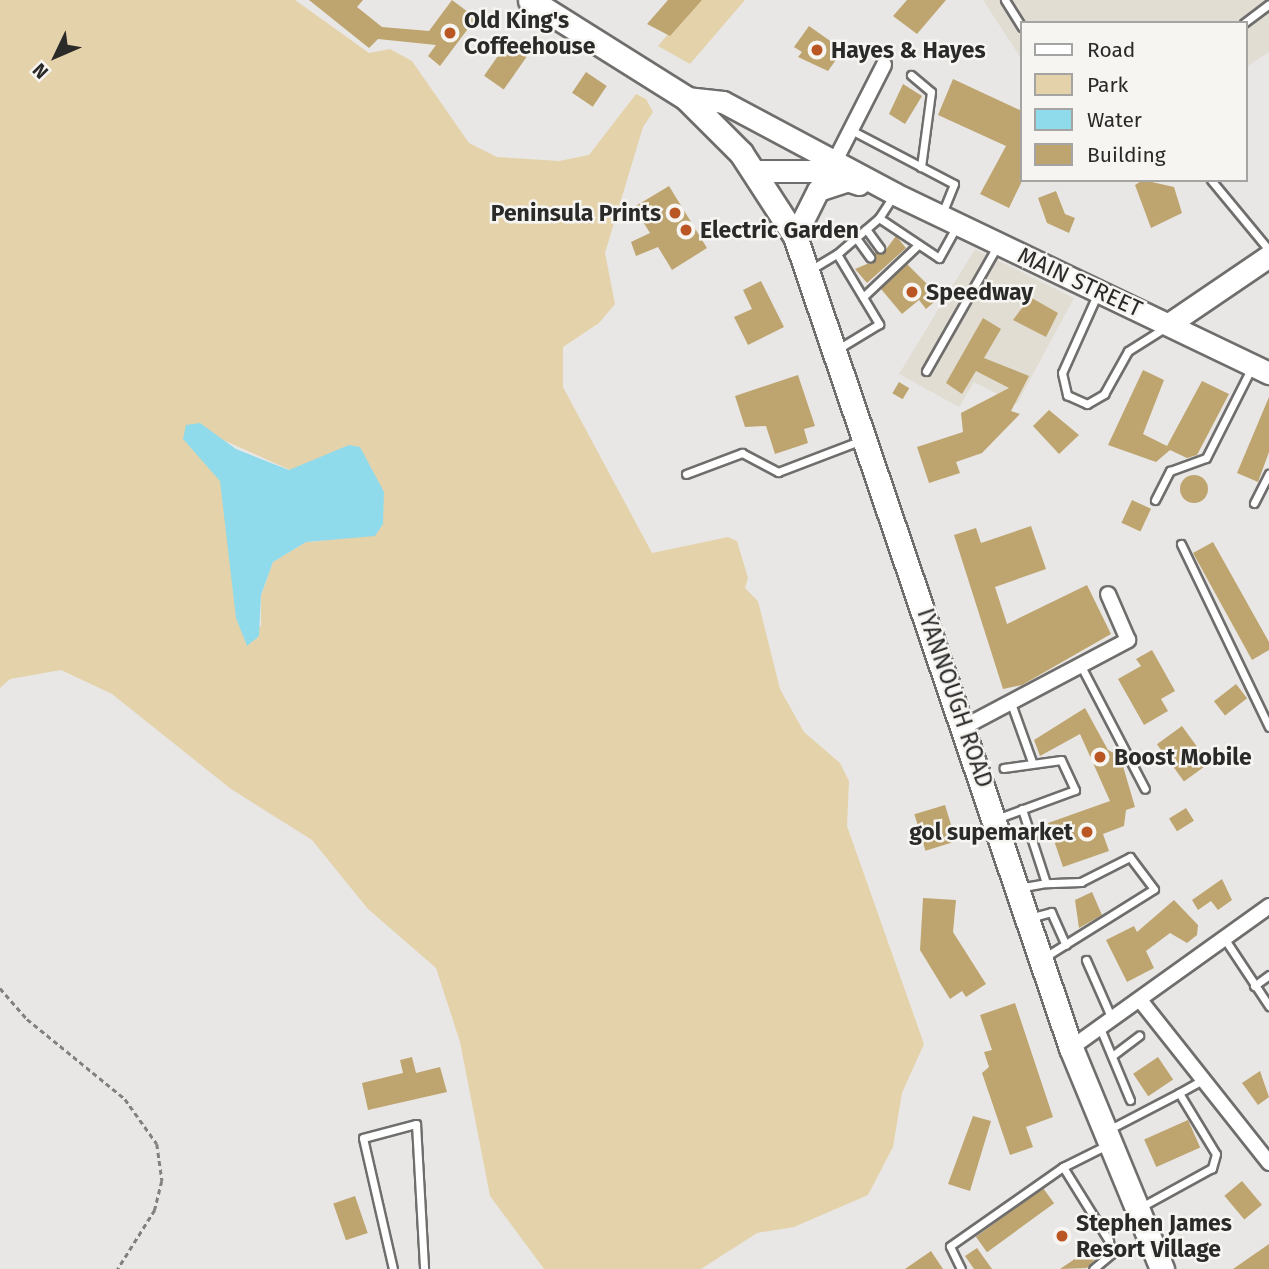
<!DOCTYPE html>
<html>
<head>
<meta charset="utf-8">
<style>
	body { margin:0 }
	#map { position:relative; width:1269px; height:1269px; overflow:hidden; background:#e9e7e5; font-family:"Fira Sans",sans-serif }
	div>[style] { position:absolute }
	.built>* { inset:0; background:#e1ddd3 }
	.green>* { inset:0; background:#e4d2ab }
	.water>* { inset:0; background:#8fdaeb }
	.building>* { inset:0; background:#bea56f; transform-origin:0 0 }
	.round { border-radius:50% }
	.path>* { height:2.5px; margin-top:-1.25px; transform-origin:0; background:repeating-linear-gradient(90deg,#82817f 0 5px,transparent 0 8.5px) }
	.roads { filter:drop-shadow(2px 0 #6f6e6c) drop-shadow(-2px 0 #6f6e6c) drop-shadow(0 2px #6f6e6c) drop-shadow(0 -2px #6f6e6c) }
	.lane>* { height:7px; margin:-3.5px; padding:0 3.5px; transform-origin:3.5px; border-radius:3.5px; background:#fff }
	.street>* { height:14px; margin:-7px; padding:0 7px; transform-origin:7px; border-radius:7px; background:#fff }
	.secondary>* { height:21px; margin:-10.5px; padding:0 10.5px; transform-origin:10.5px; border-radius:10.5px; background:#fff }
	.primary>* { height:23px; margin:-11.5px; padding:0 11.5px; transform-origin:11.5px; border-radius:11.5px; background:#fff }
	.dots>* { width:19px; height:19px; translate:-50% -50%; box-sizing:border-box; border:4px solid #f6f5f2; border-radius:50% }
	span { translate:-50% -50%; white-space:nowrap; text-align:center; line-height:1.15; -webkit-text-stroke:5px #f6f5f2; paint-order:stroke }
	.poi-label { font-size:23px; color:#2a2a29; font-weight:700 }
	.left { translate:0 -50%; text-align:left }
	.right { translate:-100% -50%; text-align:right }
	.street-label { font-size:23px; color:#2a2a29 }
	.legend { position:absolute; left:1020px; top:21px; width:228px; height:161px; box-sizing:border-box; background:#f6f5f2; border:2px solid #a4a4a2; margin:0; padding:9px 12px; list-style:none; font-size:21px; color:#2a2a29 }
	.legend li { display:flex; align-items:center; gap:14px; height:35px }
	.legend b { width:35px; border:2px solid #a4a4a2 }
	.north { position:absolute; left:21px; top:21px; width:70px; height:70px; -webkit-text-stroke:5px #f6f5f2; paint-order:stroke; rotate:226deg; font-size:19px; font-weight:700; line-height:28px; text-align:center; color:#2a2a29 }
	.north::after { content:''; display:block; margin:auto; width:24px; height:32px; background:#2a2a29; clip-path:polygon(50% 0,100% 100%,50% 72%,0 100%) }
</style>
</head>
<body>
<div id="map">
	<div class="built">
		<i style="clip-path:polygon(983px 0,1269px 0,1269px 52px,1246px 67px,1246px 23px,1022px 23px,1022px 60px)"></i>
		<i style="clip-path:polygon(975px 249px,1074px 298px,1017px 404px,974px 382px,959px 407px,899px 374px)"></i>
	</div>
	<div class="green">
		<i style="clip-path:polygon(evenodd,0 0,295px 0,369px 53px,390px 49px,412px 61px,469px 143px,497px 157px,559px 161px,589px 155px,636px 94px,646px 99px,653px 112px,643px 127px,605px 253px,615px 304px,599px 323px,563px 347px,563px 387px,652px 553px,728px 537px,737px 541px,748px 578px,745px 588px,758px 601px,780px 689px,804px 732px,840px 763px,849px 781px,847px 826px,924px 1044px,902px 1093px,893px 1147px,868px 1195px,794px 1227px,757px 1233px,701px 1269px,544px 1269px,490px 1196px,460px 1042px,436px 968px,368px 909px,312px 840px,231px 789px,112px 694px,61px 670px,10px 679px,0 688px,0 0,219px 438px,290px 470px,349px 446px,360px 447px,322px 541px,306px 542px,273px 562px,261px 595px,261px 627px,234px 593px,219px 438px)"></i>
		<i style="clip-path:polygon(697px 0,745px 0,690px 64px,658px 46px)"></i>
	</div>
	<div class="water">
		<i style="clip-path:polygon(200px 423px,236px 449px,289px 470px,349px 445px,360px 447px,384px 492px,383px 524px,375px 536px,306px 542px,273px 562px,261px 595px,259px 636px,247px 646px,236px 618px,220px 481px,183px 439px,186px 425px)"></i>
	</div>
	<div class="building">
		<i style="clip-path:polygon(309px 0,363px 0,357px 7px,382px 27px,429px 31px,452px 0,476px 18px,440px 66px,428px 56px,436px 45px,378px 39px,369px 48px)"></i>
		<i style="clip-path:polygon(668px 0,702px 0,670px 36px,647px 24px)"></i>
		<i style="clip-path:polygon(907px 0,946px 0,917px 34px,893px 16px)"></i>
		<i style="clip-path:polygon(809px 26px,843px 50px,828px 71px,798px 57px,802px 52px,794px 47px)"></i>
		<i style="left:507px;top:43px;width:24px;height:40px;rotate:35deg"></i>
		<i style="left:586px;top:72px;width:25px;height:25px;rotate:34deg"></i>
		<i style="clip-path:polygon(953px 79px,1022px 111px,1022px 181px,1009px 208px,980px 194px,1006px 146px,938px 115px)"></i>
		<i style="clip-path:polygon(903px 84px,922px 96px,905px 124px,889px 114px)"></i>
		<i style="clip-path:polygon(1143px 180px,1174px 187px,1182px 213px,1151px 228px,1135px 185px)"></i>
		<i style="clip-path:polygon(669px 186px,707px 248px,672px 270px,658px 247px,636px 256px,631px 242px,650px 233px,634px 207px)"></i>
		<i style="clip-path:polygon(1056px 191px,1065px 214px,1075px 218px,1069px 233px,1047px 223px,1038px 198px)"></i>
		<i style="clip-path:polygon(896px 236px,906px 248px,867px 283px,855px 269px,874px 261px,874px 253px,884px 252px)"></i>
		<i style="clip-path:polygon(907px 264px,940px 297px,926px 309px,919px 300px,902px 314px,881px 289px)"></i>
		<i style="clip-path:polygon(761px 281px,784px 327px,748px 345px,734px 317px,752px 309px,743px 290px)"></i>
		<i style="clip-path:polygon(1030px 297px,1058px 313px,1046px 337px,1013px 320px)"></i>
		<i style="clip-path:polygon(983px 318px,1001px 329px,984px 358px,1029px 376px,1011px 411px,1020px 414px,982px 453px,956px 462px,960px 473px,929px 483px,917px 447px,963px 432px,961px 413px,1009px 388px,976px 371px,962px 394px,946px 383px)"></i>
		<i style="clip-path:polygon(1143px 370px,1164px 380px,1143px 434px,1167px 446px,1202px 381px,1229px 394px,1197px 455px,1187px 458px,1170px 450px,1156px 462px,1108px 445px)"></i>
		<i style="clip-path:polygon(798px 375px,815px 426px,804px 429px,808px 443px,775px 454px,766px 426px,745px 427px,735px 396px)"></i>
		<i style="left:899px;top:382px;width:12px;height:13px;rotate:31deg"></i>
		<i style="clip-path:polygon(1269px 397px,1269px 452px,1258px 482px,1237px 473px)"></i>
		<i style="clip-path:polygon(1049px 410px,1079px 435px,1059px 454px,1033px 426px)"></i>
		<i class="round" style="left:1180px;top:475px;width:28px;height:28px"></i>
		<i style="left:1132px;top:500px;width:21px;height:25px;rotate:25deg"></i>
		<i style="clip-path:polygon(1031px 526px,1046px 569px,995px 587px,1007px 624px,1087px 585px,1111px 634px,1022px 685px,1003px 689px,954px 535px,976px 528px,981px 543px)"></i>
		<i style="clip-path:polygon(1213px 542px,1269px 642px,1269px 650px,1252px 660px,1193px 553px)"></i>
		<i style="clip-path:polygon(1152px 650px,1175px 691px,1161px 699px,1168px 711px,1144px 725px,1118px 679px,1141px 666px,1136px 659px)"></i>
		<i style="left:1236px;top:684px;width:18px;height:28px;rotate:52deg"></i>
		<i style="clip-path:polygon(1085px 708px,1108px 750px,1120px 756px,1135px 807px,1126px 810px,1124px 826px,1103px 834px,1109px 851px,1063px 867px,1048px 823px,1110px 801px,1080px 734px,1040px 756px,1034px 740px)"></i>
		<i style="left:1182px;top:726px;width:46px;height:31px;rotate:54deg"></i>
		<i style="left:945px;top:805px;width:38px;height:32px;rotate:73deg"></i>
		<i style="left:1186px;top:808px;width:15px;height:20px;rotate:58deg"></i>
		<i style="clip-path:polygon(1222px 879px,1232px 900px,1218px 910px,1211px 901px,1198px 910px,1192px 900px)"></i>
		<i style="clip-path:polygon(1092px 892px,1102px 915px,1079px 928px,1075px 900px)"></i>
		<i style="clip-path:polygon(923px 898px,956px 900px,953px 932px,986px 984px,966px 997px,962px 991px,950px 999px,920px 950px)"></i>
		<i style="clip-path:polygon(1174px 900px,1198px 925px,1197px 935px,1187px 943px,1170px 933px,1146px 951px,1154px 968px,1127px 982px,1106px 940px,1134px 926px,1137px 932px)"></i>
		<i style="clip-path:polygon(1015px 1003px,1053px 1117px,1026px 1127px,1033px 1147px,1010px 1155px,982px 1073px,989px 1067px,984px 1052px,992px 1050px,980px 1015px)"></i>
		<i style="clip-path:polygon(412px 1057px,416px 1073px,440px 1067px,447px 1092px,368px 1110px,362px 1083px,403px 1073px,400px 1060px)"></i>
		<i style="left:1158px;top:1057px;width:27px;height:30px;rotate:56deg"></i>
		<i style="clip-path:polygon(1260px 1071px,1269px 1097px,1258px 1105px,1242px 1083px)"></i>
		<i style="clip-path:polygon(973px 1116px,991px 1121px,970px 1191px,948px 1184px)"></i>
		<i style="left:1188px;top:1120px;width:30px;height:48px;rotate:66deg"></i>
		<i style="left:1242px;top:1181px;width:31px;height:23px;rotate:50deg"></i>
		<i style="left:1043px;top:1188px;width:19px;height:83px;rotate:54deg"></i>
		<i style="left:355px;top:1196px;width:39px;height:23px;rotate:71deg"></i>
		<i style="clip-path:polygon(1269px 1244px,1269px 1269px,1233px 1269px)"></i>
		<i style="clip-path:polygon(977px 1248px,992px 1269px,974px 1269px,965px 1256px)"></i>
		<i style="clip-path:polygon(1088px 1250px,1095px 1259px,1087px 1268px,1060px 1269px)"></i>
		<i style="clip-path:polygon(931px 1251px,943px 1269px,905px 1269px)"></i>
	</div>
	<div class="path">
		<i style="left:0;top:988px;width:41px;rotate:48.9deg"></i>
		<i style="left:27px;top:1019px;width:127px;rotate:39.2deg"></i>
		<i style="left:125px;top:1099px;width:55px;rotate:54.6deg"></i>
		<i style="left:157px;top:1144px;width:37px;rotate:82deg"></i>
		<i style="left:162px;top:1181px;width:30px;rotate:104deg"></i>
		<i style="left:155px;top:1210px;width:70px;rotate:122.1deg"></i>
	</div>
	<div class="roads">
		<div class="lane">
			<i style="left:1005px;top:0;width:32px;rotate:58deg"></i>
			<i style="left:1244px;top:23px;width:31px;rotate:-37deg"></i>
			<i style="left:911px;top:75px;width:26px;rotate:40deg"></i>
			<i style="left:931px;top:92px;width:76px;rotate:97.6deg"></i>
			<i style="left:851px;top:130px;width:116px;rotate:27.7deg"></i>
			<i style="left:954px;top:184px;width:31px;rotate:112deg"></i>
			<i style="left:1211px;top:180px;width:91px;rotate:50.4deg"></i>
			<i style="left:879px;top:218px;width:27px;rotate:-57deg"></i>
			<i style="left:866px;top:229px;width:24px;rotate:54deg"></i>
			<i style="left:856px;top:238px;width:24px;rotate:54deg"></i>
			<i style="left:837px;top:254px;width:55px;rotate:-40.6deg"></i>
			<i style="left:879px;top:218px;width:72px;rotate:33.7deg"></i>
			<i style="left:939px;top:258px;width:38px;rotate:-61deg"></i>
			<i style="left:810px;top:270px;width:31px;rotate:-31deg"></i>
			<i style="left:837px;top:254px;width:82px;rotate:59deg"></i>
			<i style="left:879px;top:324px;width:50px;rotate:148.8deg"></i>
			<i style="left:1097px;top:295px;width:85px;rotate:114.2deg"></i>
			<i style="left:1062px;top:373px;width:23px;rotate:77deg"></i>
			<i style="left:1067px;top:395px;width:22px;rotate:24deg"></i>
			<i style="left:1087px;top:404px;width:20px;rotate:-30deg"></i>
			<i style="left:1104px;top:394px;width:49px;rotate:-60.8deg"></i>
			<i style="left:1128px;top:351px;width:45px;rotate:-32.3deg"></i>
			<i style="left:863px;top:297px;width:76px;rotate:-43.4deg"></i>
			<i style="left:926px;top:371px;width:145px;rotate:-60.3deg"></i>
			<i style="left:686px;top:474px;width:60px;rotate:-20.6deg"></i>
			<i style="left:742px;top:453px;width:41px;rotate:27.8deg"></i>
			<i style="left:778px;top:472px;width:87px;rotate:-20.9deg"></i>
			<i style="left:1155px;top:500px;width:33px;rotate:-63deg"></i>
			<i style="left:1170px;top:471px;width:38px;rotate:-20deg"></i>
			<i style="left:1206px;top:458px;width:100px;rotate:-63.2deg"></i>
			<i style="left:1254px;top:503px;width:33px;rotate:-63deg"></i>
			<i style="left:1181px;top:544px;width:203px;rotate:64.3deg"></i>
			<i style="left:1082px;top:668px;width:136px;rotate:62.5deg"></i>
			<i style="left:1012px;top:706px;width:59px;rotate:70.3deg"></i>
			<i style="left:996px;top:819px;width:84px;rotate:-20.2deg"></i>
			<i style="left:1075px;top:790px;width:33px;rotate:-115deg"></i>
			<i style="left:1061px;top:760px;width:58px;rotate:172deg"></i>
			<i style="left:1018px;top:888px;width:28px;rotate:-10deg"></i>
			<i style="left:1046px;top:883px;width:78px;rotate:-108deg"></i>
			<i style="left:1029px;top:918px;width:23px;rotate:-15deg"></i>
			<i style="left:1051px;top:912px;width:36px;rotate:66deg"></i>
			<i style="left:1224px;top:938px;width:82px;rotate:56.5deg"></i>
			<i style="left:1045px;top:957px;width:128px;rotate:-32deg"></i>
			<i style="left:1154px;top:889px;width:40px;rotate:-127deg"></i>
			<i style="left:1130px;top:857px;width:55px;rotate:153deg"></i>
			<i style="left:1081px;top:882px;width:35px;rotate:178deg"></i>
			<i style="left:1086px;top:960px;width:64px;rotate:66.2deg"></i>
			<i style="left:1254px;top:986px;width:19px;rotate:-36deg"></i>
			<i style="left:1100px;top:1028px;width:78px;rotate:67.4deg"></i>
			<i style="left:1112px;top:1056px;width:34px;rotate:-37deg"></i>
			<i style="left:1179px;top:1093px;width:25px;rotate:-29deg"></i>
			<i style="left:1108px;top:1130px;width:80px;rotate:-27.5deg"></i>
			<i style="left:1179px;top:1093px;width:71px;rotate:58.8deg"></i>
			<i style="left:1216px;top:1154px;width:15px;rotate:106deg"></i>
			<i style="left:1212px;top:1168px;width:81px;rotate:151.2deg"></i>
			<i style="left:1063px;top:1167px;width:87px;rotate:58.1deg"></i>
			<i style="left:1109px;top:1241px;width:13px;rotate:81deg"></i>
			<i style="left:1111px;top:1254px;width:23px;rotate:140deg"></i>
			<i style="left:393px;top:1269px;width:134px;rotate:-102.9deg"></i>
			<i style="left:363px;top:1138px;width:55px;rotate:-14.8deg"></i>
			<i style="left:416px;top:1124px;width:145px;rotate:86.8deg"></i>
			<i style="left:961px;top:1269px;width:25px;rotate:-116deg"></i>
			<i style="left:950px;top:1246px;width:138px;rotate:-35deg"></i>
			<i style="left:1063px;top:1167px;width:49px;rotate:-26.6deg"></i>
		</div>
		<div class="street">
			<i style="left:835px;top:161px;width:108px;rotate:-63deg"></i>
			<i style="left:964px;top:727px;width:186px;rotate:-27.9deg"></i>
			<i style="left:1128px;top:640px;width:50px;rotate:-113.5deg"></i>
			<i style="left:1140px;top:1000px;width:208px;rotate:51.6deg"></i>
			<i style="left:1071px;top:1048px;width:244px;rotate:-35.6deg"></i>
		</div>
		<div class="secondary">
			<i style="left:686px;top:98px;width:37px;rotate:6deg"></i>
			<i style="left:723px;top:102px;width:195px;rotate:28.1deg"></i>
			<i style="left:895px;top:194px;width:415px;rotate:25.6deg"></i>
			<i style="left:754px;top:171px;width:65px"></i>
			<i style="left:819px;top:171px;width:42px;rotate:18deg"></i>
			<i style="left:795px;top:236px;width:51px;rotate:-63.4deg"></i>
			<i style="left:818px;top:190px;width:29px;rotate:-18deg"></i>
			<i style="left:1169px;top:324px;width:121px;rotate:-34.2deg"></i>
		</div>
		<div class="primary">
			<i style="left:530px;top:0;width:184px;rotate:32.1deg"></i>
			<i style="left:686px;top:98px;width:78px;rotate:45deg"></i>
			<i style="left:741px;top:153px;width:99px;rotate:57deg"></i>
			<i style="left:795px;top:236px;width:858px;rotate:71.23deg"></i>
			<i style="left:1071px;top:1048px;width:239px;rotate:67.6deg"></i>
		</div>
	</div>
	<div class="dots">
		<i style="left:450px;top:33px;background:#ba5623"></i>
		<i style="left:817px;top:50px;background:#ba5623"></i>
		<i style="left:675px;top:213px;background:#ba5623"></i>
		<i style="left:686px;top:230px;background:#ba5623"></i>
		<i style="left:912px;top:292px;background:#ba5623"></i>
		<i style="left:1100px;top:757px;background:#ba5623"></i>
		<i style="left:1087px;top:832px;background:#ba5623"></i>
		<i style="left:1062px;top:1236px;background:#ba5623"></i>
	</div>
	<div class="poi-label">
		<span class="left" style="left:464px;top:33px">Old King's<br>Coffeehouse</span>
		<span class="left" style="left:831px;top:50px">Hayes &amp; Hayes</span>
		<span class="right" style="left:661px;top:213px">Peninsula Prints</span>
		<span class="left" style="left:700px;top:230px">Electric Garden</span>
		<span class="left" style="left:926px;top:292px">Speedway</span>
		<span class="left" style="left:1114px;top:757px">Boost Mobile</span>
		<span class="right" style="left:1073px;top:832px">gol supemarket</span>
		<span class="left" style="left:1076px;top:1236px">Stephen James<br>Resort Village</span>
	</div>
	<div class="street-label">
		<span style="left:1080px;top:282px;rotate:25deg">MAIN STREET</span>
		<span style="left:955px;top:698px;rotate:71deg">IYANNOUGH ROAD</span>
	</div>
	<ul class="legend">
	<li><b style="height:9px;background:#fff"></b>Road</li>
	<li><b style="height:19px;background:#e4d2ab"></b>Park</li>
	<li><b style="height:19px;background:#8fdaeb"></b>Water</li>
	<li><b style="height:19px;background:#bea56f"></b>Building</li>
	</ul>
	<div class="north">N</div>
</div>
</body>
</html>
